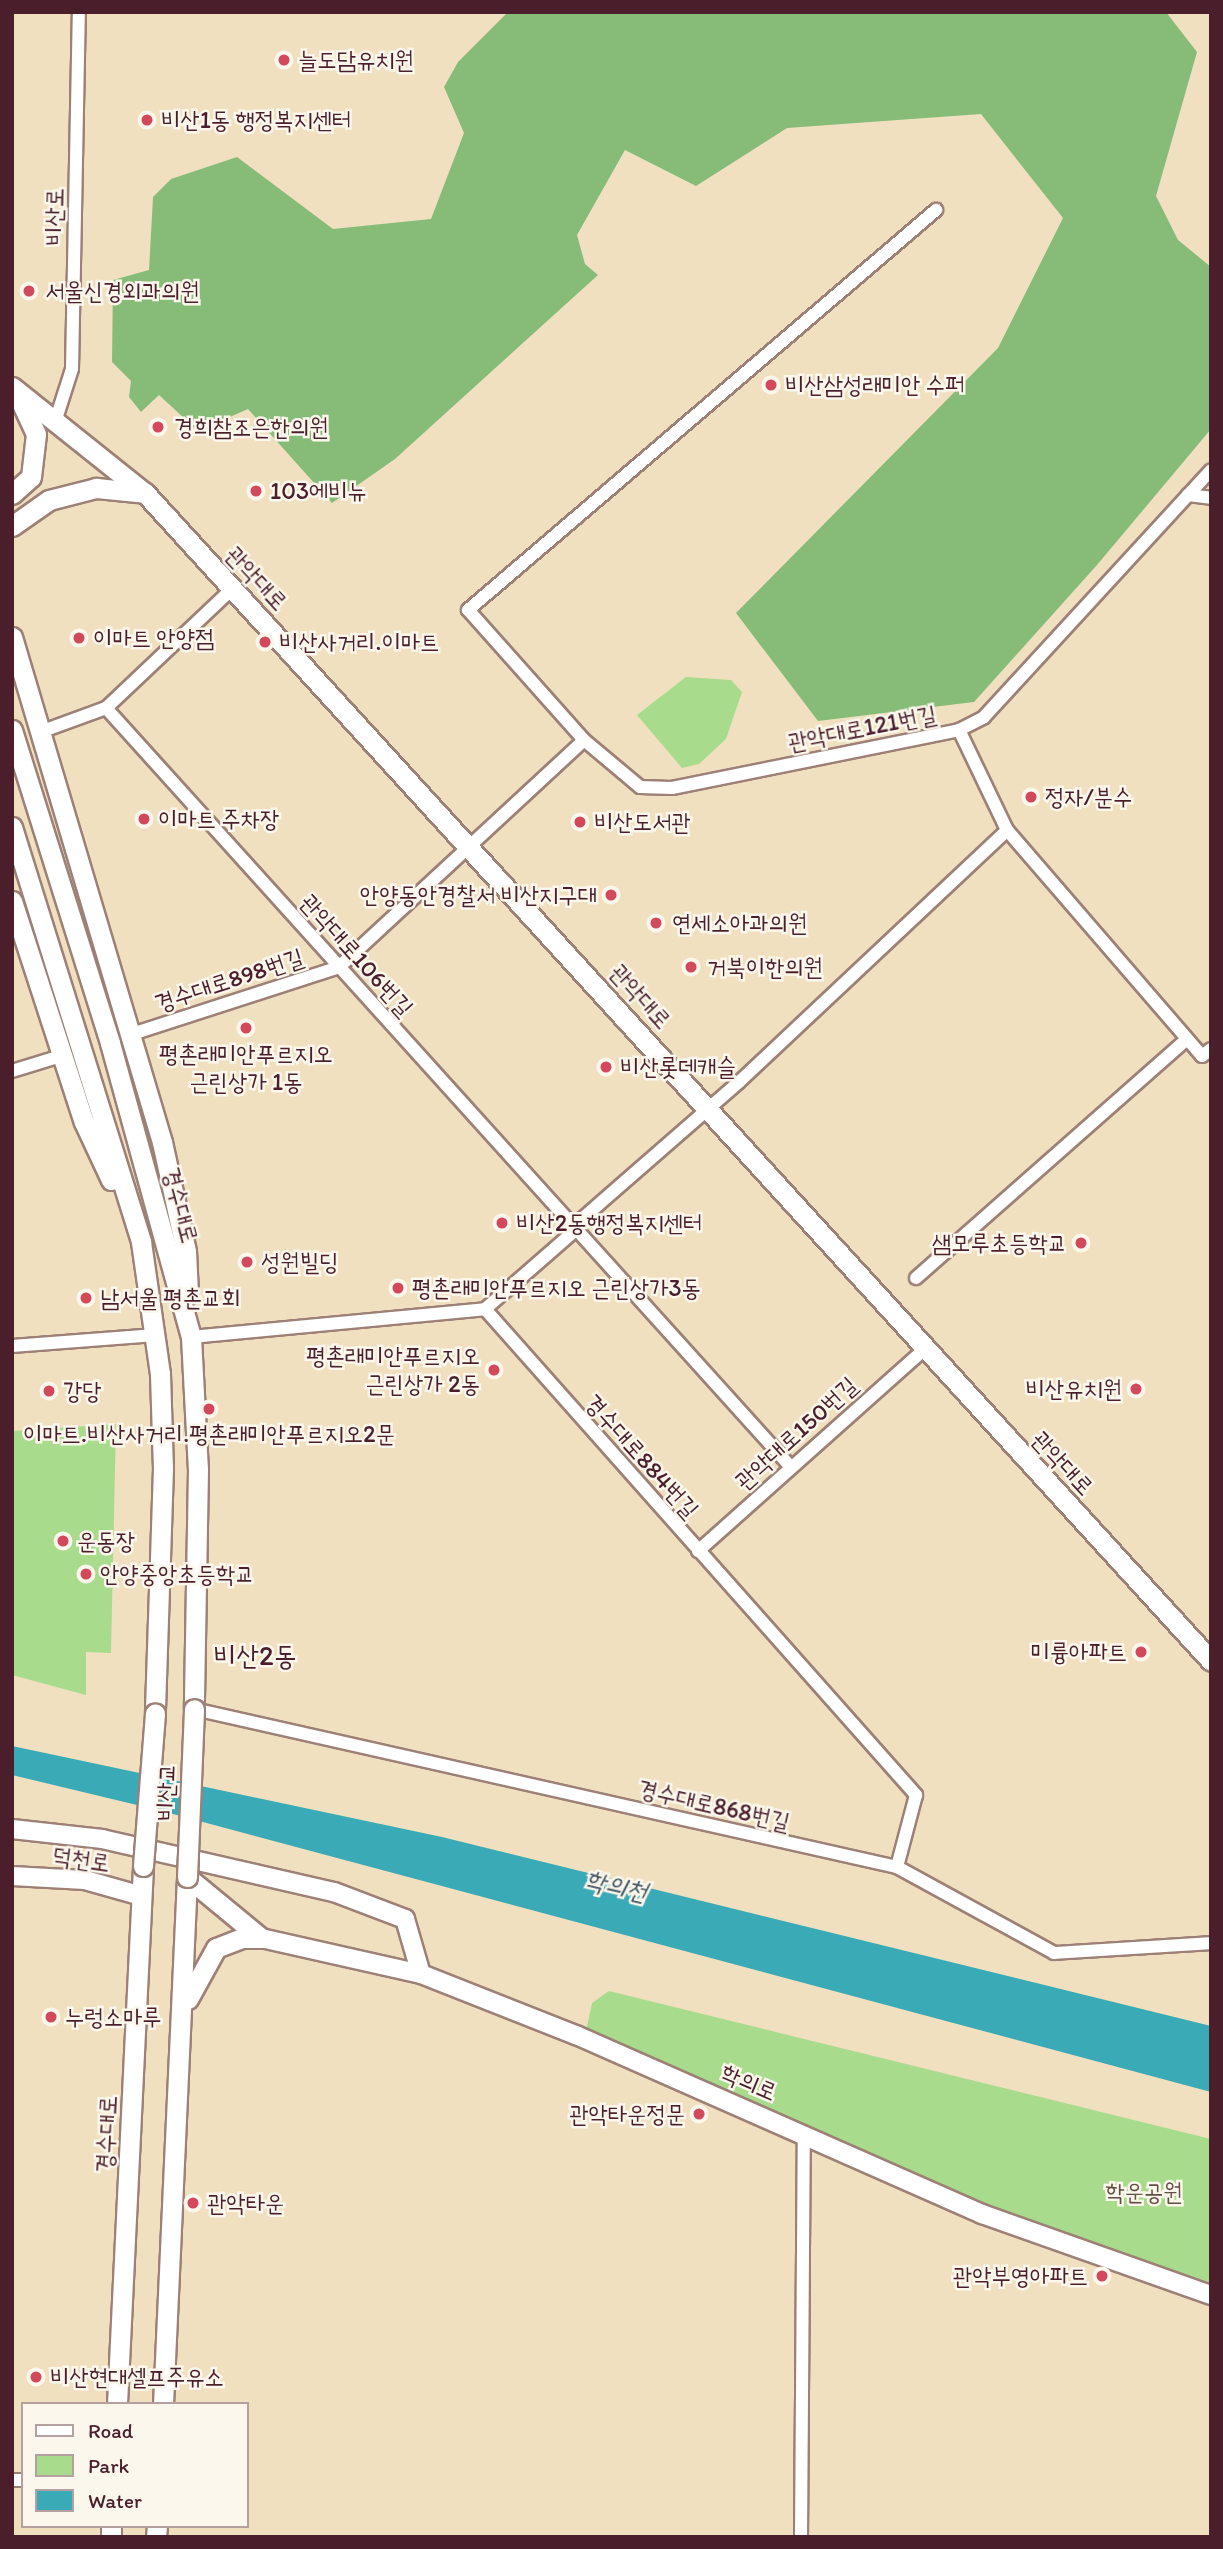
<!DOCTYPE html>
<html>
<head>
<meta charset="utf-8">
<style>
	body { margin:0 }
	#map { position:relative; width:1223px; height:2549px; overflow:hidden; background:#f0e0c0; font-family:Itim,"Poor Story",sans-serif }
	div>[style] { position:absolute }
	.green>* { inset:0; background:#a8dc8c }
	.forest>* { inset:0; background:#86bc78 }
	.water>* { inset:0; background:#39aab6 }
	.roads { filter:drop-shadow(2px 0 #9d8076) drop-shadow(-2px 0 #9d8076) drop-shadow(0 2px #9d8076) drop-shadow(0 -2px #9d8076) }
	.street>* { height:12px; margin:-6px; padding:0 6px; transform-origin:6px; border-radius:6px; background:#fff }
	.secondary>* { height:18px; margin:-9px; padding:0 9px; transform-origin:9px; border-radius:9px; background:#fff }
	.primary>* { height:19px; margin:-9.5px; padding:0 9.5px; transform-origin:9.5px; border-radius:9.5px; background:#fff }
	.bridges { filter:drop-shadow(2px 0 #9d8076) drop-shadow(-2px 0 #9d8076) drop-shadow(0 2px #9d8076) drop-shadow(0 -2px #9d8076) }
	.primary-bridge>* { height:19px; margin:-9.5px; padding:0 9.5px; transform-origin:9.5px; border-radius:9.5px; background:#fff }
	.dots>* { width:19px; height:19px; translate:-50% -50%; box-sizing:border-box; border:4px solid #fbf7ec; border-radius:50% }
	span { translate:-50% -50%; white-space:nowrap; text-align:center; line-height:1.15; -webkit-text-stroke:5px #fbf7ec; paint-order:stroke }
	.poi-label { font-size:24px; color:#4a1f2b }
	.left { translate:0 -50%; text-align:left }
	.right { translate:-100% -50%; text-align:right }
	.street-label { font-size:24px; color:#4a1f2b }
	.park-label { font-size:24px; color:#624e43 }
	.water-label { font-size:26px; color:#435763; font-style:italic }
	.quarter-label { font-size:28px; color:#4a1f2b }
	.frame { position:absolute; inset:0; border:14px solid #4a1f2b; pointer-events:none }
	.legend { position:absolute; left:21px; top:2402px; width:228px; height:126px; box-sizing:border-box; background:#fbf7ec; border:2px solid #b4a19f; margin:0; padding:9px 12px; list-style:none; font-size:21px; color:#4a1f2b }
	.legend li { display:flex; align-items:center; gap:14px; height:35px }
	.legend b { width:35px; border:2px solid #b4a19f }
</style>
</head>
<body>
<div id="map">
	<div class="green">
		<i style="clip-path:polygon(686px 677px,731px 680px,742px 692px,726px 739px,699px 764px,682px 768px,637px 715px)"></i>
		<i style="clip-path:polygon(116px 1424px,111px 1653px,86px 1652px,86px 1695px,12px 1675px,12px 1431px)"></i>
		<i style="clip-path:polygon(609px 1991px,1211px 2139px,1211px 2283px,984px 2207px,586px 2031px,592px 2003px)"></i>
	</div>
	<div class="forest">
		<i style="clip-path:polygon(508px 12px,1166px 12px,1197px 52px,1156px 196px,1178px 240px,1211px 267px,1211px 429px,1097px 565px,974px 702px,818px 721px,736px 613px,998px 348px,1063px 218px,981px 114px,787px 128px,696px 186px,625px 150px,577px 235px,585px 264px,598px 275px,395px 459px,332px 503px,248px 409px,198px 431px,159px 395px,141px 412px,129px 397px,131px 381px,112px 362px,113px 280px,149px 270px,153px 197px,171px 179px,237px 157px,333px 229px,431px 219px,464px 133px,444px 87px,458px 62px)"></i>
	</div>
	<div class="water">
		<i style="clip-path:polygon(12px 1746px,442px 1837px,1211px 2026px,1211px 2092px,162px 1811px,12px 1775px)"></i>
	</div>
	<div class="roads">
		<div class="street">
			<i style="left:56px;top:419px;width:52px;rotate:-72.3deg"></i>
			<i style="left:72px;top:369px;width:357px;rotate:-88.9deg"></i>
			<i style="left:1188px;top:495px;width:23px;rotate:7deg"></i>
			<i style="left:233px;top:588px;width:175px;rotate:136.6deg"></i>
			<i style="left:106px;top:708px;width:1021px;rotate:47.94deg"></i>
			<i style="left:40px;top:732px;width:70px;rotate:-20deg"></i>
			<i style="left:584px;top:740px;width:174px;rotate:-131.7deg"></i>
			<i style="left:468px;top:610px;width:616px;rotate:-40.52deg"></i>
			<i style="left:1007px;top:830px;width:298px;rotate:49.2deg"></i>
			<i style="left:1202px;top:1056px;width:11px;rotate:-38deg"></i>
			<i style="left:132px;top:1034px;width:218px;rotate:-17.9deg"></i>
			<i style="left:339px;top:967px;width:334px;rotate:-42.8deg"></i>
			<i style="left:584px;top:740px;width:73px;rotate:40deg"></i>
			<i style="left:640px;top:787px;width:32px;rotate:2deg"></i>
			<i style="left:672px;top:788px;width:293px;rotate:-11.4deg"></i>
			<i style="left:959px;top:730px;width:28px;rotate:-27deg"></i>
			<i style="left:984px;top:717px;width:335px;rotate:-47.4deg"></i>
			<i style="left:12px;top:1071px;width:51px;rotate:-17deg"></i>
			<i style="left:575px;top:1225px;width:218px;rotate:-41.1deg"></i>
			<i style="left:739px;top:1082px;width:368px;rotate:-43.2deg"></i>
			<i style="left:1007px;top:830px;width:111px;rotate:-115.6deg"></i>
			<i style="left:916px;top:1278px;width:361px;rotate:-41.4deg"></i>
			<i style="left:485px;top:1309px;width:650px;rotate:48.43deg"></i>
			<i style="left:916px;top:1795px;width:74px;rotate:104.8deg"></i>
			<i style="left:485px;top:1309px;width:123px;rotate:-41.1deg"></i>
			<i style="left:191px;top:1337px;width:295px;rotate:-5.4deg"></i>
			<i style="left:12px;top:1346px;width:144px;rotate:-4.4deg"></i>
			<i style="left:698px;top:1551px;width:304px;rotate:-41.7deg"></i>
			<i style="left:194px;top:1709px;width:721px;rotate:12.67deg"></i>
			<i style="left:897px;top:1867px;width:179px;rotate:28.7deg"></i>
			<i style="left:1054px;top:1953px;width:157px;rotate:-3.6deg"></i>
			<i style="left:12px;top:2480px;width:11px"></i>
			<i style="left:801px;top:2537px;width:404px;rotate:-89.6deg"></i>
		</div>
		<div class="secondary">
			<i style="left:12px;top:1829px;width:91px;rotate:6.3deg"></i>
			<i style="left:102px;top:1839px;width:238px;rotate:12.9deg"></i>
			<i style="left:334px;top:1892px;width:76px;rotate:20.8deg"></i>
			<i style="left:405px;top:1919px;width:57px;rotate:73.8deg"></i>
			<i style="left:12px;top:1876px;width:73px;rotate:3.1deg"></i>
			<i style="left:85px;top:1880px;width:59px;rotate:15.7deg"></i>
			<i style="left:261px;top:1938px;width:164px;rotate:12.7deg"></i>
			<i style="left:421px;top:1974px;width:167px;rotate:21.5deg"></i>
			<i style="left:576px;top:2035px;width:444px;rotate:23.8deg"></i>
			<i style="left:982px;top:2214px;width:243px;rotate:19.5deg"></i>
		</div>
		<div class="primary">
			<i style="left:12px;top:387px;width:170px;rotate:38.6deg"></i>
			<i style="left:145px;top:493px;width:1581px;rotate:47.61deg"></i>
			<i style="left:12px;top:494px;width:25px;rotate:-42deg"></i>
			<i style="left:31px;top:477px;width:43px;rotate:-83.4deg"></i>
			<i style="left:36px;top:434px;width:45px;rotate:-114.9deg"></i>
			<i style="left:12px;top:526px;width:45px;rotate:-35.1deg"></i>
			<i style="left:49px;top:500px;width:49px;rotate:-14.3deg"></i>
			<i style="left:96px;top:488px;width:49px;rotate:5.8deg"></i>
			<i style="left:12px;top:637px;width:527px;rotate:73.46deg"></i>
			<i style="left:162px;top:1142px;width:112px;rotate:77.6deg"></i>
			<i style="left:186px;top:1251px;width:43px;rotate:87.3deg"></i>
			<i style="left:12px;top:730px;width:328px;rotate:72.6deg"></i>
			<i style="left:110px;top:1043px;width:305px;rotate:74.6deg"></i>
			<i style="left:191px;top:1337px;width:132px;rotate:87deg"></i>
			<i style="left:198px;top:1469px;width:240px;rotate:91deg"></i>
			<i style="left:12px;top:827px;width:435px;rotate:72.7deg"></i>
			<i style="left:141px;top:1242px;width:133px;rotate:81.8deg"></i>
			<i style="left:160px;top:1374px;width:94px;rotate:88.2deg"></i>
			<i style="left:163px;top:1468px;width:245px;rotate:91.9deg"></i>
			<i style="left:12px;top:901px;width:232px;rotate:72deg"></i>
			<i style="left:84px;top:1122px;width:64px;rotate:65deg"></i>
			<i style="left:187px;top:1877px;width:96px;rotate:39.5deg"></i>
			<i style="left:188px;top:1999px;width:58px;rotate:-61.2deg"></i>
			<i style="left:216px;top:1948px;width:28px;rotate:-21deg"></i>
			<i style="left:242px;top:1938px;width:19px"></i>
			<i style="left:117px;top:2404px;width:539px;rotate:-87.23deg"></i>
			<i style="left:163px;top:2404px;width:528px;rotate:-87.39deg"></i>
			<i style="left:111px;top:2537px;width:11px;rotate:-90deg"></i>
			<i style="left:156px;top:2537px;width:11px;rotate:-85deg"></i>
		</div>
	</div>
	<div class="bridges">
		<div class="primary-bridge">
			<i style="left:143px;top:1866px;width:153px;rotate:-85.5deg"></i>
			<i style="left:187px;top:1877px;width:168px;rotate:-87.6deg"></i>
		</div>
	</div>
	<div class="dots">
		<i style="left:284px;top:60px;background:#d1495b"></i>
		<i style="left:147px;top:120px;background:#d1495b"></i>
		<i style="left:29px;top:291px;background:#d1495b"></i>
		<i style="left:771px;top:385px;background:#d1495b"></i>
		<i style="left:158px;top:427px;background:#d1495b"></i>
		<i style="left:256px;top:491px;background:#d1495b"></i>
		<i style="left:79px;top:638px;background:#d1495b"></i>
		<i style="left:265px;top:642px;background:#d1495b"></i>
		<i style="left:1031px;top:797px;background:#d1495b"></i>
		<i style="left:144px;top:819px;background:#d1495b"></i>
		<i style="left:580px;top:822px;background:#d1495b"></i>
		<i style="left:611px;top:895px;background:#d1495b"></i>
		<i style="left:656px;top:923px;background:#d1495b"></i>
		<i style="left:691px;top:967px;background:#d1495b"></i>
		<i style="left:246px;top:1028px;background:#d1495b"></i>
		<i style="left:606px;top:1067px;background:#d1495b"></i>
		<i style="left:502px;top:1223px;background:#d1495b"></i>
		<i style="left:1081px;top:1243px;background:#d1495b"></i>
		<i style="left:247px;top:1262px;background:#d1495b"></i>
		<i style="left:398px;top:1288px;background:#d1495b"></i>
		<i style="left:86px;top:1298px;background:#d1495b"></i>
		<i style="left:494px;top:1370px;background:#d1495b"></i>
		<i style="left:1136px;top:1389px;background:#d1495b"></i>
		<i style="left:49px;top:1391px;background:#d1495b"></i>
		<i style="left:209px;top:1409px;background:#d1495b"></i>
		<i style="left:63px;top:1541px;background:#d1495b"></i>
		<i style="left:86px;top:1574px;background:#d1495b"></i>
		<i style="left:1141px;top:1652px;background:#d1495b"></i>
		<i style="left:51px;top:2017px;background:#d1495b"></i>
		<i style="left:699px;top:2114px;background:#d1495b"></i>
		<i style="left:193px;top:2203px;background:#d1495b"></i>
		<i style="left:1102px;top:2276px;background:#d1495b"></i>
		<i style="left:36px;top:2377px;background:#d1495b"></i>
	</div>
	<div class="poi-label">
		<span class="left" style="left:298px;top:60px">늘도담유치원</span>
		<span class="left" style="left:161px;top:120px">비산1동 행정복지센터</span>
		<span class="left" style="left:45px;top:291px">서울신경외과의원</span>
		<span class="left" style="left:785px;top:385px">비산삼성래미안 수퍼</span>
		<span class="left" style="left:174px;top:427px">경희참조은한의원</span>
		<span class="left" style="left:270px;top:491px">103에비뉴</span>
		<span class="left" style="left:93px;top:638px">이마트 안양점</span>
		<span class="left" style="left:279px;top:642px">비산사거리.이마트</span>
		<span class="left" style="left:1045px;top:797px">정자/분수</span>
		<span class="left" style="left:158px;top:819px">이마트 주차장</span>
		<span class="left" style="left:594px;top:822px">비산도서관</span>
		<span class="right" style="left:597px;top:895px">안양동안경찰서 비산지구대</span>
		<span class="left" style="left:672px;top:923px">연세소아과의원</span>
		<span class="left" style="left:707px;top:967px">거북이한의원</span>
		<span style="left:246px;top:1068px">평촌래미안푸르지오<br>근린상가 1동</span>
		<span class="left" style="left:620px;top:1067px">비산롯데캐슬</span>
		<span class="left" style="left:516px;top:1223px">비산2동행정복지센터</span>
		<span class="right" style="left:1067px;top:1243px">샘모루초등학교</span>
		<span class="left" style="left:261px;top:1262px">성원빌딩</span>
		<span class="left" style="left:412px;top:1288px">평촌래미안푸르지오 근린상가3동</span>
		<span class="left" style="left:100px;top:1298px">남서울 평촌교회</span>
		<span class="right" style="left:480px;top:1370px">평촌래미안푸르지오<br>근린상가 2동</span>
		<span class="right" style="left:1122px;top:1389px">비산유치원</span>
		<span class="left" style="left:63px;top:1391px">강당</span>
		<span style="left:209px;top:1434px">이마트.비산사거리.평촌래미안푸르지오2문</span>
		<span class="left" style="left:77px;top:1541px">운동장</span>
		<span class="left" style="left:100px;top:1574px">안양중앙초등학교</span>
		<span class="right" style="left:1127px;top:1652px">미륭아파트</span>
		<span class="left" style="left:65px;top:2017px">누렁소마루</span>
		<span class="right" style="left:685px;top:2114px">관악타운정문</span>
		<span class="left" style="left:207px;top:2203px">관악타운</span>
		<span class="right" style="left:1088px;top:2276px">관악부영아파트</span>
		<span class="left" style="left:50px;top:2377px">비산현대셀프주유소</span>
	</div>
	<div class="street-label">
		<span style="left:54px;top:217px;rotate:-89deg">비산로</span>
		<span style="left:257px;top:578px;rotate:47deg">관악대로</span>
		<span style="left:862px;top:728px;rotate:-11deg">관악대로121번길</span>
		<span style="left:357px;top:955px;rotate:48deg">관악대로106번길</span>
		<span style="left:229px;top:980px;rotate:-18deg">경수대로898번길</span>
		<span style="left:641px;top:996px;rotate:48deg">관악대로</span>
		<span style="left:181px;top:1205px;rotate:75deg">경수대로</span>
		<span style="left:796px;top:1433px;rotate:-42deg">관악대로150번길</span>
		<span style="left:642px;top:1456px;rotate:48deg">경수대로884번길</span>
		<span style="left:1063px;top:1463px;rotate:47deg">관악대로</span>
		<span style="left:166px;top:1792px;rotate:-88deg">비산교</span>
		<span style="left:714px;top:1805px;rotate:13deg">경수대로868번길</span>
		<span style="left:81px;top:1859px;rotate:8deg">덕천로</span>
		<span style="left:749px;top:2082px;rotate:23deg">학의로</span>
		<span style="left:106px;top:2134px;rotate:-87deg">경수대로</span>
	</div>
	<div class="park-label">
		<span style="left:1144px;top:2192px">학운공원</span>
	</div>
	<div class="water-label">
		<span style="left:616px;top:1886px;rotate:13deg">학의천</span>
	</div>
	<div class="quarter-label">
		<span style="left:255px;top:1655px">비산2동</span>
	</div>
	<div class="frame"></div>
	<ul class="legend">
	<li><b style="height:9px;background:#fff"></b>Road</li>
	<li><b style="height:19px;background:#a8dc8c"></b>Park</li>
	<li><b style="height:19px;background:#39aab6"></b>Water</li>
	</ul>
</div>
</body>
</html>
